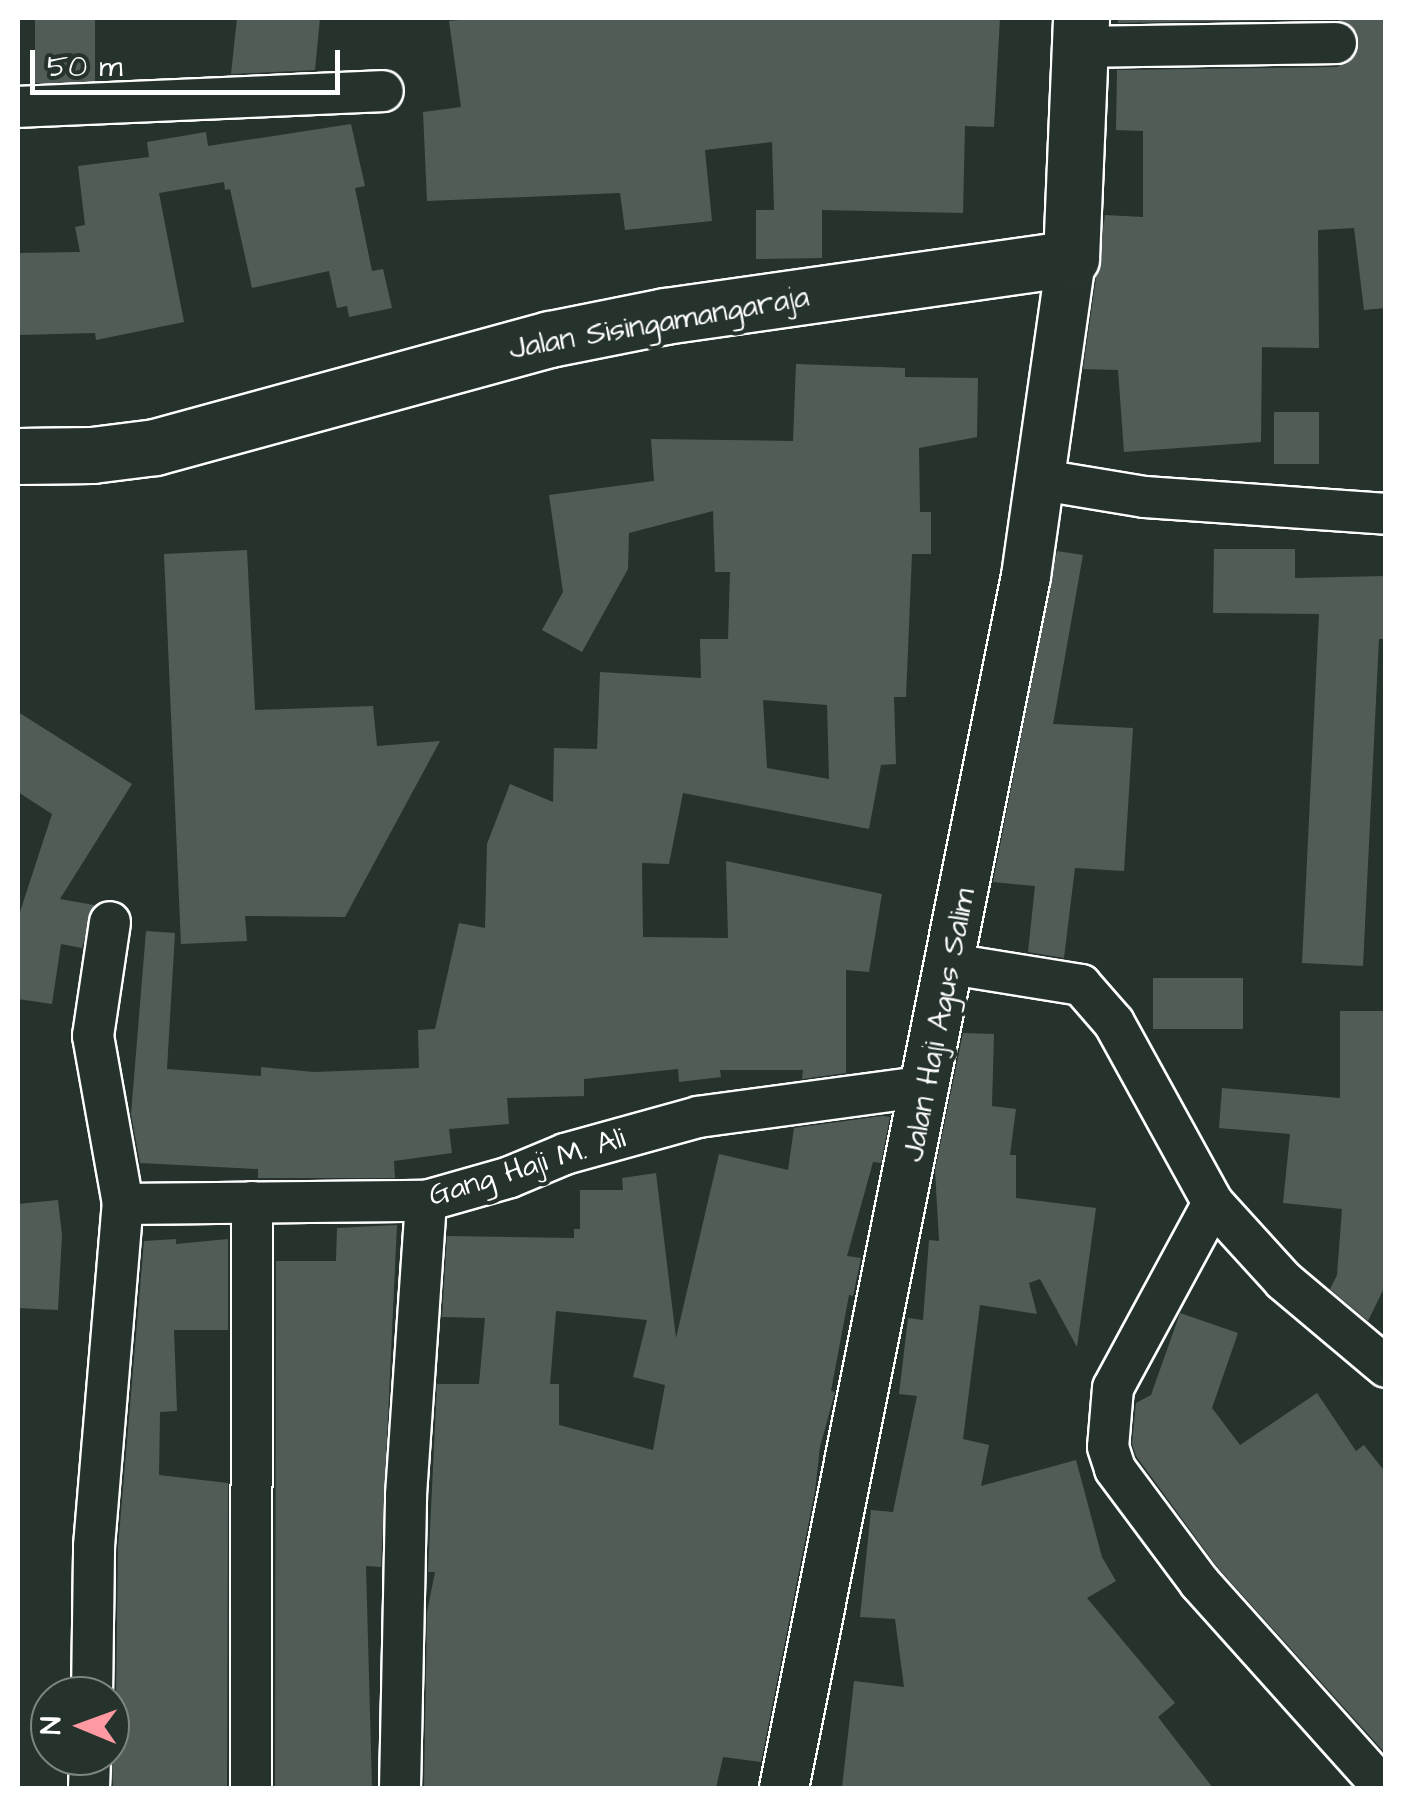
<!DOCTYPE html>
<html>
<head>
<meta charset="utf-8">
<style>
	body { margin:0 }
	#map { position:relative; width:1403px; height:1806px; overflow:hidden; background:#26332d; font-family:"Architects Daughter",sans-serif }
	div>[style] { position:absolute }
	.building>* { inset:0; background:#515c57; transform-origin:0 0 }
	.roads { filter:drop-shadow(2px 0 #fff) drop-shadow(-2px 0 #fff) drop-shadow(0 2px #fff) drop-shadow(0 -2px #fff) }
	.minor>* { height:40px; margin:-20px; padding:0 20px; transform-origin:20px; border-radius:20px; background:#26332d }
	.tertiary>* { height:48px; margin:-24px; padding:0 24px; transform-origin:24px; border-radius:24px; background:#26332d }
	.secondary>* { height:55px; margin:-27.5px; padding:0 27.5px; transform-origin:27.5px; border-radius:27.5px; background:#26332d }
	span { translate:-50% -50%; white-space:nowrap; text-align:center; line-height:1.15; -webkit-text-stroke:8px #26332d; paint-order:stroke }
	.street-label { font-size:30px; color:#fff }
	.frame { position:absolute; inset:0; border:20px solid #fff; pointer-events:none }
	.north { position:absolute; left:30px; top:1676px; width:100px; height:100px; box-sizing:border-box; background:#26332d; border:2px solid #7d8581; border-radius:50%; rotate:271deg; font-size:28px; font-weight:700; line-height:40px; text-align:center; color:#fff }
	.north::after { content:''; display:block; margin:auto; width:35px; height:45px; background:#ff9aa2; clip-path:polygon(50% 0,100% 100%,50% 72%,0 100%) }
	.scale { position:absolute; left:30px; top:50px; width:310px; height:45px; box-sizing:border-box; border:5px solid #fff; border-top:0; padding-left:12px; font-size:30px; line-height:35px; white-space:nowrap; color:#fff; -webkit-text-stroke:8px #26332d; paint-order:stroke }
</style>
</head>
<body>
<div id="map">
	<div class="building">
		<i style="left:35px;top:18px;width:60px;height:65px"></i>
		<i style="clip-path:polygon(237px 18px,320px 18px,315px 70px,231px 74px)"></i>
		<i style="clip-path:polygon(480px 18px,1000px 18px,994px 127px,965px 126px,963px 213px,822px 210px,822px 258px,756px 259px,756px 210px,774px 210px,772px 142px,705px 150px,712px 221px,625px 230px,620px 193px,427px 201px,423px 112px,461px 107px,449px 21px)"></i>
		<i style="clip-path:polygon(1118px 18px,1386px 18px,1386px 308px,1364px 310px,1354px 228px,1318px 230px,1319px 348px,1262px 347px,1261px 442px,1124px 452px,1118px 370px,1083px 369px,1105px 215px,1143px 217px,1143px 131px,1116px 130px,1117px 70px,1337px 67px,1356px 55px,1357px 32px,1336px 19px,1118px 23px)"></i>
		<i style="clip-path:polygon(351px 124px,365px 186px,355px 188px,372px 271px,383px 269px,392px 308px,349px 317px,347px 306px,337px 308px,329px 271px,252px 288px,230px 189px,225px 190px,224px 182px,159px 193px,184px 322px,96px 340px,95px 333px,18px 335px,18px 253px,80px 252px,75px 227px,85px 225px,78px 166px,149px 157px,147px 142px,206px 132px,208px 146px)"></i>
		<i style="clip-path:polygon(evenodd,796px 364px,905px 368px,905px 377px,978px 378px,977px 437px,919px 448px,920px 512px,931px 512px,931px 554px,912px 554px,906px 697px,894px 697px,896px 764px,881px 765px,869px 829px,683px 793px,669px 864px,642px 863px,643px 937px,728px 938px,726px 861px,882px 894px,869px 972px,846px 970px,846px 1073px,802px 1079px,803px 1070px,720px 1070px,721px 1077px,679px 1082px,678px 1069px,584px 1079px,584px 1096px,507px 1098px,509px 1124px,449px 1129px,452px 1153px,394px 1161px,395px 1178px,258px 1178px,258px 1169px,140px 1163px,131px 1114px,146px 931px,175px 933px,167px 1069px,261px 1076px,261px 1067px,314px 1072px,419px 1068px,418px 1030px,435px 1029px,459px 923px,485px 928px,487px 844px,510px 784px,553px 802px,554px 748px,597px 749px,600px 672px,701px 678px,700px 639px,728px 639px,730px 572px,715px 572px,713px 511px,629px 533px,628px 569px,582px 652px,542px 630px,563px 592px,549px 495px,654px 481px,651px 439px,793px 441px,796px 364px,763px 700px,827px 705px,829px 779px,767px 768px,763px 700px)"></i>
		<i style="left:1274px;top:412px;width:45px;height:52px"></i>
		<i style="clip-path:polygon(1214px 549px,1295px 549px,1295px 578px,1386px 576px,1386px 639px,1379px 639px,1363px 966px,1302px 963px,1319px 614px,1213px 613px)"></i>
		<i style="clip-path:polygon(247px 550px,255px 710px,373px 706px,377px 746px,440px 741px,345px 917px,245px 916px,247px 941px,181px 944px,164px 554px)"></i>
		<i style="clip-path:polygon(1057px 551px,1083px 555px,1053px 724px,1133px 728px,1124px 871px,1075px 868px,1064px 958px,1028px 952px,1035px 886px,993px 882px)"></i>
		<i style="clip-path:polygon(18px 712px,132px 784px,60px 899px,94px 905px,82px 948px,61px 944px,52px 1004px,18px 999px,18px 918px,52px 814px,18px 792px)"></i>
		<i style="left:1153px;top:978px;width:90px;height:51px"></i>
		<i style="clip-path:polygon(1340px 1011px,1386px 1011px,1386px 1284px,1368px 1321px,1330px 1289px,1337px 1275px,1342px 1209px,1283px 1203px,1290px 1134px,1219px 1128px,1222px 1088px,1340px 1098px)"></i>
		<i style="clip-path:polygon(963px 1033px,994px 1034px,992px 1106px,1016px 1109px,1010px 1155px,1016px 1155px,1016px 1198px,1096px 1208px,1077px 1347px,1040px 1279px,1029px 1283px,1037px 1314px,980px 1305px,963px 1439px,989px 1445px,981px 1486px,1076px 1460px,1102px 1557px,1116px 1581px,1087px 1598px,1175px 1703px,1158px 1717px,1213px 1788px,842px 1788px,854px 1681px,904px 1687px,895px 1619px,860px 1617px,871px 1510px,893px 1512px,917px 1396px,899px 1394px,908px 1318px,923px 1320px,929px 1240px,939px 1241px,935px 1170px)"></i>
		<i style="clip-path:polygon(evenodd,882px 1116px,890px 1117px,881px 1163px,873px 1162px,847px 1256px,861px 1258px,853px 1296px,849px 1295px,831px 1391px,835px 1392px,820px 1447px,815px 1491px,761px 1762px,723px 1757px,716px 1788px,424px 1788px,427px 1612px,435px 1572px,428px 1572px,437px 1384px,479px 1384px,485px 1318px,442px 1317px,447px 1236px,574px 1238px,574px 1229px,580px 1229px,580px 1190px,623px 1190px,622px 1178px,656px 1173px,676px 1338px,719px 1154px,788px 1170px,794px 1128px,882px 1116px,556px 1311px,647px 1320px,633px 1377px,665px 1385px,653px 1450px,559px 1425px,559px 1384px,550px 1384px,556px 1311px)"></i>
		<i style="clip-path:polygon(58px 1200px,62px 1235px,58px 1310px,18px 1308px,18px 1204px)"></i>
		<i style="clip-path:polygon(397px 1225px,381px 1567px,366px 1566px,372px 1788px,275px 1788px,276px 1261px,336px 1261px,337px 1228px)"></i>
		<i style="clip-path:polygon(176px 1239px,176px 1244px,228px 1239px,228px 1330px,174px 1330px,177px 1411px,160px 1412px,159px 1475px,228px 1483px,227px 1788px,113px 1788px,110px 1711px,116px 1696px,118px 1547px,144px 1241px)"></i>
		<i style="clip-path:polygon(1180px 1313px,1238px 1333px,1212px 1408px,1240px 1445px,1317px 1393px,1356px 1451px,1364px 1445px,1386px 1473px,1386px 1754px,1218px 1568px,1136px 1456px,1132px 1444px,1136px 1403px,1151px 1395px)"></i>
	</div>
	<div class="roads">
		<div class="minor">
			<i style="left:1080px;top:47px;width:256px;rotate:-0.9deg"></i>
			<i style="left:18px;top:107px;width:365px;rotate:-2.5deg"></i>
			<i style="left:1042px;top:480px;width:104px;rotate:9.4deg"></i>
			<i style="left:1145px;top:497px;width:242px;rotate:4deg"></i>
			<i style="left:951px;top:964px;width:132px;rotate:9.2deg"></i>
			<i style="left:1081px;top:985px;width:50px;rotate:49deg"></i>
			<i style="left:1114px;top:1023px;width:205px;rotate:61.2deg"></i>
			<i style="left:1213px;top:1203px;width:105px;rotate:47.7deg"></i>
			<i style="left:1284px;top:1281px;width:133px;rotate:40.1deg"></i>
			<i style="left:1213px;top:1203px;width:210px;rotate:118.4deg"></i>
			<i style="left:1113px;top:1388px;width:59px;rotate:94.8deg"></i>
			<i style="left:1108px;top:1447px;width:23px;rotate:72deg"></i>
			<i style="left:1115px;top:1469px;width:142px;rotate:53.3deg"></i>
			<i style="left:1200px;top:1583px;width:275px;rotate:48.1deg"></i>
			<i style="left:123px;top:1204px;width:303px;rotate:-0.6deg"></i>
			<i style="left:426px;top:1201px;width:87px;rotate:-15.9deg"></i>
			<i style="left:510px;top:1177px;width:60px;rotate:-22.7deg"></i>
			<i style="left:565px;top:1154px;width:138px;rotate:-15.5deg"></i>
			<i style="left:698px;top:1117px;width:232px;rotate:-7.7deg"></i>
			<i style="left:92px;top:1696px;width:150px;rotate:-89.2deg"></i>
			<i style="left:94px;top:1546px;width:343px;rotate:-85.2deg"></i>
			<i style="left:123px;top:1204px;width:171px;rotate:-100.1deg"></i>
			<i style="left:93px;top:1036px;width:115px;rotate:-81.5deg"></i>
			<i style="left:89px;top:1788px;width:32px;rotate:-88deg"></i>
			<i style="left:251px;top:1788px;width:586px;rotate:-89.9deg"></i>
			<i style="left:400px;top:1788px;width:293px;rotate:-88.8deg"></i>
			<i style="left:406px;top:1495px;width:295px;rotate:-86.1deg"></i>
		</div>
		<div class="tertiary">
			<i style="left:784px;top:1788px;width:1236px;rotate:-78.71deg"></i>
			<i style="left:1026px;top:576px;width:321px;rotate:-81.9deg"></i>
		</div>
		<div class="secondary">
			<i style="left:18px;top:456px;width:74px;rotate:-0.8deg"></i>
			<i style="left:92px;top:455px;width:64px;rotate:-7.2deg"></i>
			<i style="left:155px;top:447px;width:409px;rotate:-15.3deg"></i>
			<i style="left:550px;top:339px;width:117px;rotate:-11.3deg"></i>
			<i style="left:665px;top:316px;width:410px;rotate:-8.1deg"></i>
			<i style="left:1071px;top:258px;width:240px;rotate:-87.6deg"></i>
		</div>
	</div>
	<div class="street-label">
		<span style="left:659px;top:323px;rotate:-10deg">Jalan Sisingamangaraja</span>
		<span style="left:939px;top:1025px;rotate:-79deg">Jalan Haji Agus Salim</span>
		<span style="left:527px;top:1167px;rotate:-17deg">Gang Haji M. Ali</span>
	</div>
	<div class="frame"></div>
	<div class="north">N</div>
	<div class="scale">50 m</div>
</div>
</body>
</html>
